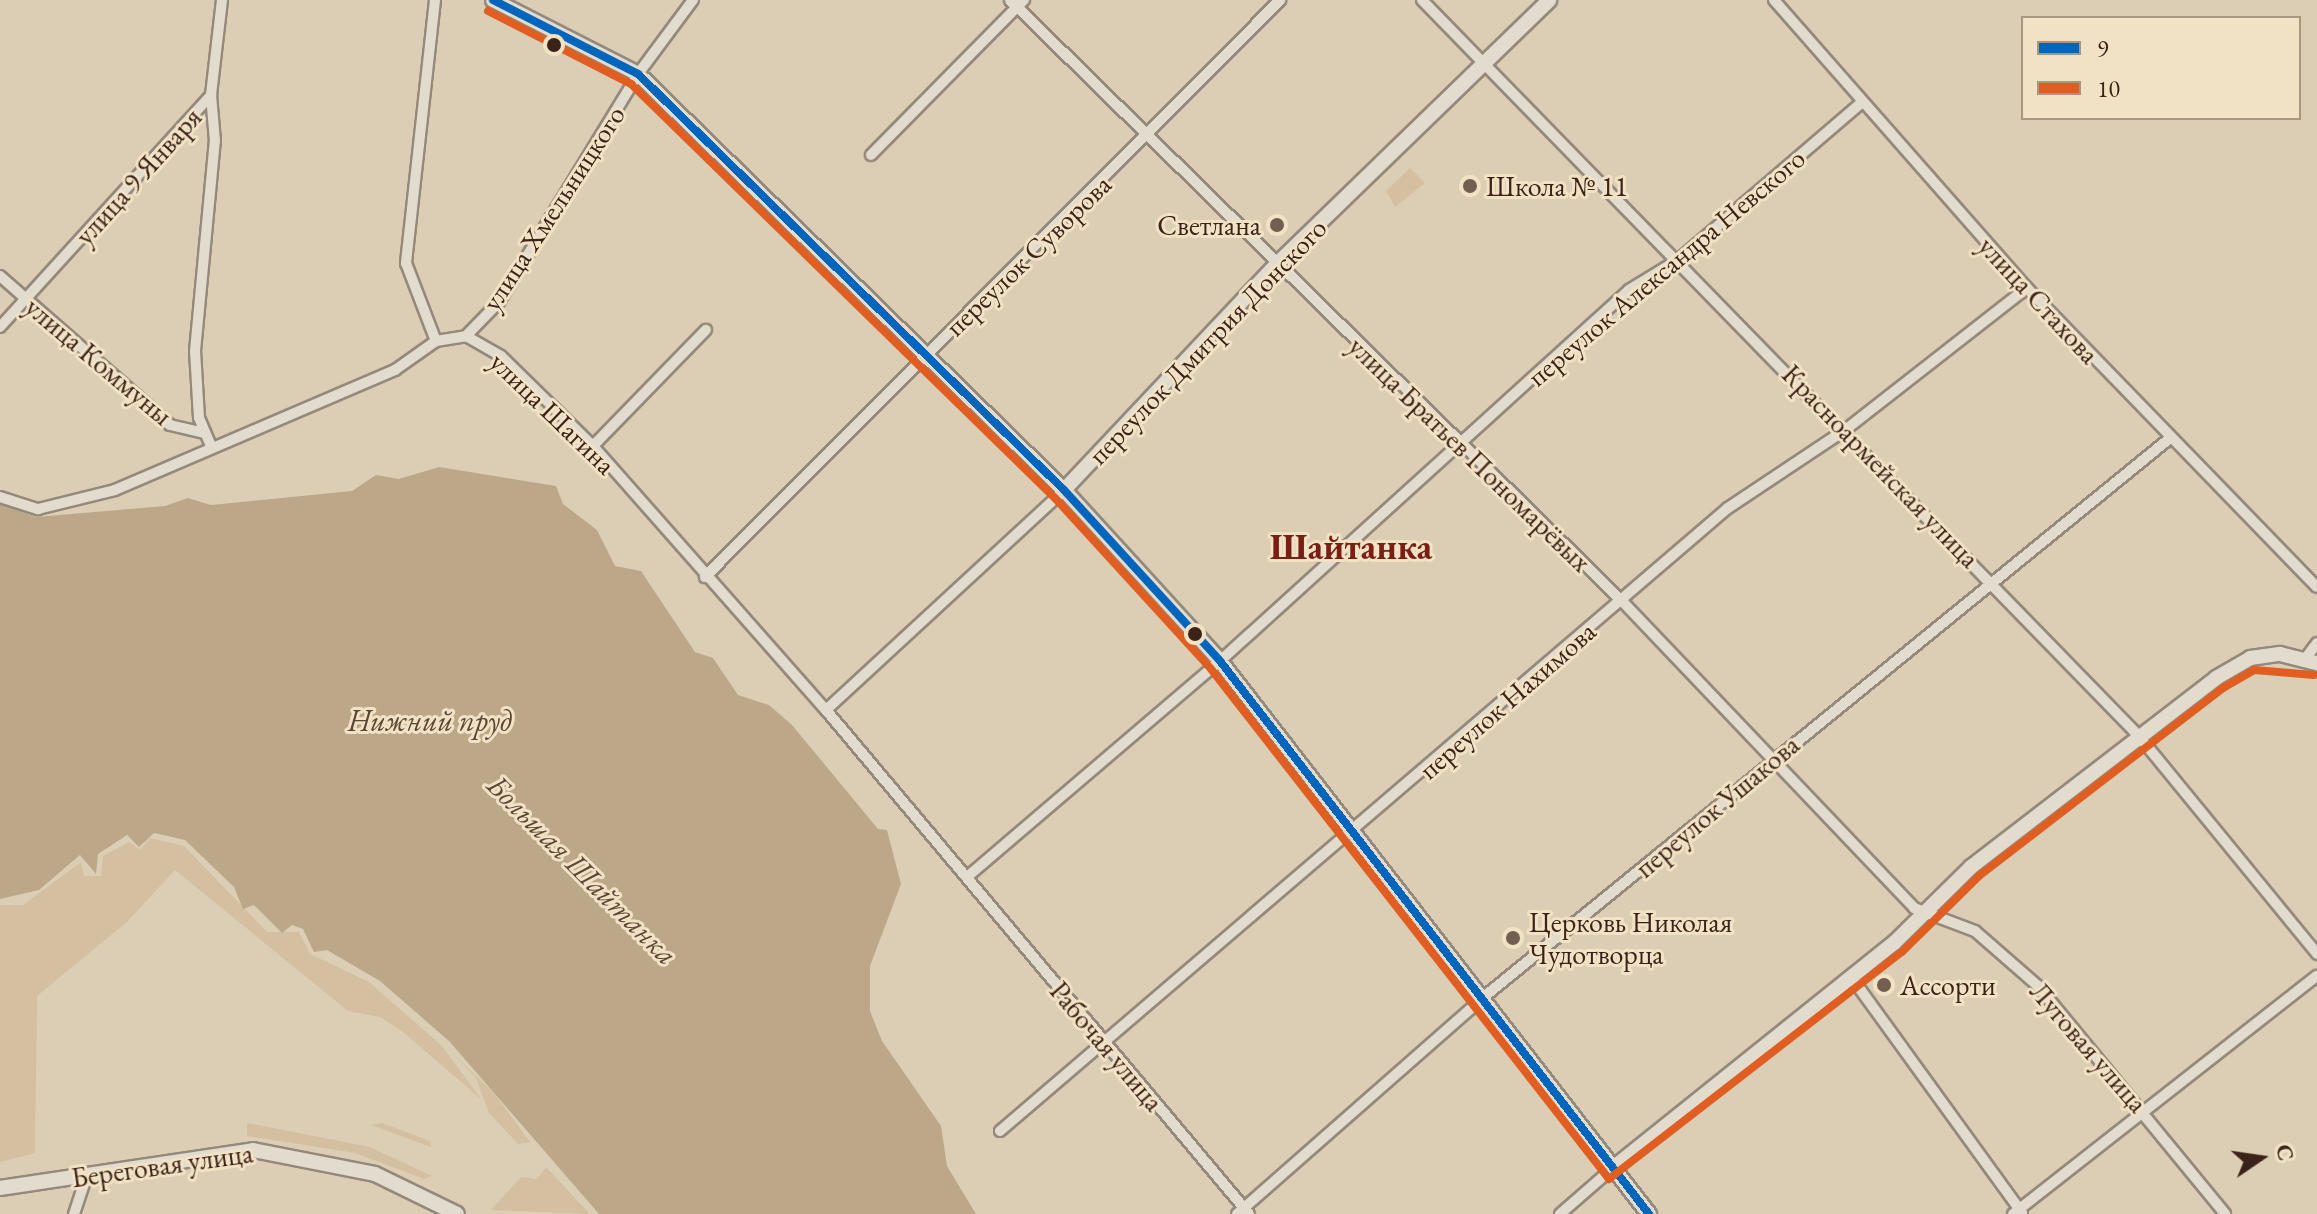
<!DOCTYPE html>
<html>
<head>
<meta charset="utf-8">
<style>
	body { margin:0 }
	#map { position:relative; width:2317px; height:1214px; overflow:hidden; background:#dcceb5; font-family:"EB Garamond",serif }
	div>[style] { position:absolute }
	.green>* { inset:0; background:#d4c0a0 }
	.water>* { inset:0; background:#bca889 }
	.roads { filter:drop-shadow(2px 0 #94897a) drop-shadow(-2px 0 #94897a) drop-shadow(0 2px #94897a) drop-shadow(0 -2px #94897a) }
	.street>* { height:10px; margin:-5px; padding:0 5px; transform-origin:5px; border-radius:5px; background:#e2dccf }
	.secondary>* { height:14px; margin:-7px; padding:0 7px; transform-origin:7px; border-radius:7px; background:#e2dccf }
	.bus-1>* { height:8px; margin:-4px; padding:0 4px; transform-origin:4px; border-radius:4px; background:#0065bd }
	.bus-2>* { height:8px; margin:-4px; padding:0 4px; transform-origin:4px; border-radius:4px; background:#e05e21 }
	.dots>* { width:22px; height:22px; translate:-50% -50%; box-sizing:border-box; border:4px solid #f2e2c5; border-radius:50% }
	span { translate:-50% -50%; white-space:nowrap; text-align:center; line-height:1.15; -webkit-text-stroke:6px #f2e2c5; paint-order:stroke }
	.street-label { font-size:28px; color:#3b2319 }
	.poi-label { font-size:28px; color:#3b2319 }
	.left { translate:0 -50%; text-align:left }
	.right { translate:-100% -50%; text-align:right }
	.water-label { font-size:30px; color:#5e4635; font-style:italic }
	.district-label { font-size:36px; color:#7a1f14; font-weight:700 }
	.legend { position:absolute; left:2021px; top:16px; width:280px; height:104px; box-sizing:border-box; background:#f2e2c5; border:2px solid #a99680; margin:0; padding:10px 14px; list-style:none; font-size:24px; color:#3b2319 }
	.legend li { display:flex; align-items:center; gap:16px; height:40px }
	.legend b { width:40px; border:2px solid #a99680 }
	.north { position:absolute; left:2221px; top:1118px; width:80px; height:80px; -webkit-text-stroke:6px #f2e2c5; paint-order:stroke; rotate:77deg; font-size:22px; font-weight:700; line-height:32px; text-align:center; color:#3b2319 }
	.north::after { content:''; display:block; margin:auto; width:28px; height:36px; background:#3b2319; clip-path:polygon(50% 0,100% 100%,50% 72%,0 100%) }
</style>
</head>
<body>
<div id="map">
	<div class="green">
		<i style="clip-path:polygon(1410px 168px,1425px 183px,1395px 207px,1386px 191px)"></i>
		<i style="clip-path:polygon(150px 838px,184px 846px,267px 932px,299px 932px,310px 954px,369px 982px,442px 1046px,482px 1100px,403px 1032px,380px 1017px,348px 1011px,175px 870px,127px 922px,37px 996px,35px 1153px,0 1162px,0 905px,23px 905px,81px 862px,84px 876px,101px 876px,103px 856px,129px 842px,140px 850px)"></i>
		<i style="clip-path:polygon(452px 1053px,494px 1093px,530px 1142px,518px 1144px,489px 1113px,476px 1078px)"></i>
		<i style="clip-path:polygon(247px 1123px,370px 1147px,432px 1176px,424px 1179px,355px 1153px,247px 1136px)"></i>
		<i style="clip-path:polygon(382px 1123px,430px 1141px,431px 1147px,371px 1125px)"></i>
		<i style="clip-path:polygon(546px 1167px,590px 1214px,491px 1210px,521px 1177px,537px 1179px)"></i>
	</div>
	<div class="water">
		<i style="clip-path:polygon(439px 467px,556px 486px,563px 504px,597px 530px,615px 566px,641px 571px,695px 652px,713px 658px,738px 695px,769px 705px,792px 725px,878px 829px,887px 830px,901px 884px,870px 966px,870px 1011px,882px 1041px,941px 1126px,947px 1166px,976px 1214px,599px 1214px,449px 1041px,380px 981px,327px 950px,314px 952px,303px 929px,292px 925px,282px 933px,254px 905px,243px 909px,234px 887px,185px 840px,154px 833px,139px 847px,127px 835px,98px 854px,96px 874px,80px 855px,39px 890px,0 899px,0 504px,36px 517px,165px 506px,188px 498px,211px 505px,352px 491px,376px 475px,399px 479px)"></i>
	</div>
	<div class="roads">
		<div class="street">
			<i style="left:435px;top:0;width:265px;rotate:96.3deg"></i>
			<i style="left:406px;top:263px;width:84px;rotate:69deg"></i>
			<i style="left:1010px;top:0;width:858px;rotate:44.48deg"></i>
			<i style="left:1622px;top:601px;width:424px;rotate:46.4deg"></i>
			<i style="left:1914px;top:908px;width:65px;rotate:20.7deg"></i>
			<i style="left:1975px;top:931px;width:84px;rotate:41.1deg"></i>
			<i style="left:2038px;top:986px;width:295px;rotate:50.6deg"></i>
			<i style="left:1422px;top:0;width:1026px;rotate:45.75deg"></i>
			<i style="left:2138px;top:735px;width:283px;rotate:50.7deg"></i>
			<i style="left:1774px;top:0;width:388px;rotate:48.7deg"></i>
			<i style="left:2030px;top:291px;width:412px;rotate:45.9deg"></i>
			<i style="left:871px;top:155px;width:218px;rotate:-45.4deg"></i>
			<i style="left:0;top:276px;width:226px;rotate:41.2deg"></i>
			<i style="left:170px;top:425px;width:36px;rotate:13deg"></i>
			<i style="left:0;top:327px;width:314px;rotate:-47.7deg"></i>
			<i style="left:211px;top:95px;width:96px;rotate:-83.4deg"></i>
			<i style="left:466px;top:336px;width:47px;rotate:-45.9deg"></i>
			<i style="left:499px;top:302px;width:267px;rotate:-58.6deg"></i>
			<i style="left:638px;top:74px;width:92px;rotate:-53.4deg"></i>
			<i style="left:211px;top:446px;width:30px;rotate:-113deg"></i>
			<i style="left:199px;top:418px;width:67px;rotate:-93.4deg"></i>
			<i style="left:195px;top:351px;width:211px;rotate:-84.6deg"></i>
			<i style="left:215px;top:141px;width:46px;rotate:-95deg"></i>
			<i style="left:593px;top:446px;width:162px;rotate:-45.8deg"></i>
			<i style="left:0;top:497px;width:40px;rotate:18deg"></i>
			<i style="left:38px;top:509px;width:79px;rotate:-13.9deg"></i>
			<i style="left:115px;top:490px;width:305px;rotate:-23.2deg"></i>
			<i style="left:395px;top:370px;width:50px;rotate:-35.3deg"></i>
			<i style="left:436px;top:341px;width:30px;rotate:-9deg"></i>
			<i style="left:466px;top:336px;width:40px;rotate:29.7deg"></i>
			<i style="left:501px;top:356px;width:129px;rotate:44.4deg"></i>
			<i style="left:593px;top:446px;width:352px;rotate:48.6deg"></i>
			<i style="left:826px;top:710px;width:658px;rotate:49.99deg"></i>
			<i style="left:705px;top:577px;width:815px;rotate:-45.1deg"></i>
			<i style="left:2305px;top:659px;width:20px;rotate:-53deg"></i>
			<i style="left:826px;top:710px;width:324px;rotate:-42.7deg"></i>
			<i style="left:967px;top:877px;width:333px;rotate:-40.5deg"></i>
			<i style="left:1220px;top:661px;width:552px;rotate:-42.21deg"></i>
			<i style="left:1629px;top:290px;width:57px;rotate:-31.5deg"></i>
			<i style="left:1678px;top:260px;width:241px;rotate:-40.6deg"></i>
			<i style="left:1852px;top:978px;width:290px;rotate:54.1deg"></i>
			<i style="left:1000px;top:1131px;width:958px;rotate:-40.56deg"></i>
			<i style="left:1728px;top:508px;width:141px;rotate:-33.7deg"></i>
			<i style="left:1845px;top:430px;width:231px;rotate:-38deg"></i>
			<i style="left:74px;top:1214px;width:41px;rotate:-71.6deg"></i>
			<i style="left:1237px;top:1214px;width:330px;rotate:-41.3deg"></i>
			<i style="left:1485px;top:996px;width:882px;rotate:-39.16deg"></i>
			<i style="left:1560px;top:1214px;width:70px;rotate:-41deg"></i>
			<i style="left:2013px;top:1214px;width:386px;rotate:-38.1deg"></i>
		</div>
		<div class="secondary">
			<i style="left:493px;top:0;width:163px;rotate:27deg"></i>
			<i style="left:638px;top:74px;width:595px;rotate:44.32deg"></i>
			<i style="left:1064px;top:490px;width:231px;rotate:47.6deg"></i>
			<i style="left:1220px;top:661px;width:700px;rotate:52.2deg"></i>
			<i style="left:1064px;top:490px;width:311px;rotate:-46.7deg"></i>
			<i style="left:1277px;top:264px;width:379px;rotate:-44.1deg"></i>
			<i style="left:1613px;top:1168px;width:360px;rotate:-38.7deg"></i>
			<i style="left:1894px;top:943px;width:108px;rotate:-44.6deg"></i>
			<i style="left:1971px;top:867px;width:309px;rotate:-37.6deg"></i>
			<i style="left:2216px;top:678px;width:39px;rotate:-30deg"></i>
			<i style="left:2250px;top:658px;width:30px;rotate:-8deg"></i>
			<i style="left:2280px;top:654px;width:38px;rotate:14deg"></i>
			<i style="left:0;top:1188px;width:256px;rotate:-8.5deg"></i>
			<i style="left:253px;top:1150px;width:124px;rotate:11.1deg"></i>
			<i style="left:375px;top:1174px;width:91px;rotate:26deg"></i>
		</div>
	</div>
	<div class="bus-1">
		<i style="left:493px;top:0;width:163px;rotate:27deg"></i>
		<i style="left:638px;top:74px;width:595px;rotate:44.32deg"></i>
		<i style="left:1064px;top:490px;width:231px;rotate:47.6deg"></i>
		<i style="left:1220px;top:661px;width:700px;rotate:52.2deg"></i>
	</div>
	<div class="bus-2">
		<i style="left:488px;top:11px;width:161px;rotate:27deg"></i>
		<i style="left:631px;top:84px;width:593px;rotate:44.32deg"></i>
		<i style="left:1055px;top:498px;width:231px;rotate:47.6deg"></i>
		<i style="left:1211px;top:669px;width:647px;rotate:52.03deg"></i>
		<i style="left:1609px;top:1179px;width:371px;rotate:-37.8deg"></i>
		<i style="left:1902px;top:952px;width:108px;rotate:-44.6deg"></i>
		<i style="left:1979px;top:876px;width:308px;rotate:-37.6deg"></i>
		<i style="left:2223px;top:688px;width:36px;rotate:-30deg"></i>
		<i style="left:2254px;top:670px;width:60px;rotate:4.8deg"></i>
	</div>
	<div class="dots">
		<i style="left:554px;top:45px;background:#3b2319"></i>
		<i style="left:1470px;top:186px;background:#735f50"></i>
		<i style="left:1277px;top:225px;background:#735f50"></i>
		<i style="left:1195px;top:634px;background:#3b2319"></i>
		<i style="left:1513px;top:938px;background:#735f50"></i>
		<i style="left:1884px;top:985px;background:#735f50"></i>
	</div>
	<div class="street-label">
		<span style="left:138px;top:176px;rotate:-48deg">улица 9 Января</span>
		<span style="left:553px;top:208px;rotate:-57deg">улица Хмельницкого</span>
		<span style="left:1028px;top:255px;rotate:-44deg">переулок Суворова</span>
		<span style="left:1666px;top:267px;rotate:-40deg">переулок Александра Невского</span>
		<span style="left:2039px;top:300px;rotate:47deg">улица Стахова</span>
		<span style="left:1207px;top:341px;rotate:-46deg">переулок Дмитрия Донского</span>
		<span style="left:99px;top:361px;rotate:40deg">улица Коммуны</span>
		<span style="left:553px;top:413px;rotate:44deg">улица Шагина</span>
		<span style="left:1470px;top:454px;rotate:44deg">улица Братьев Пономарёвых</span>
		<span style="left:1881px;top:466px;rotate:46deg">Красноармейская улица</span>
		<span style="left:1507px;top:700px;rotate:-41deg">переулок Нахимова</span>
		<span style="left:1717px;top:806px;rotate:-40deg">переулок Ушакова</span>
		<span style="left:1107px;top:1046px;rotate:50deg">Рабочая улица</span>
		<span style="left:2089px;top:1047px;rotate:49deg">Луговая улица</span>
		<span style="left:162px;top:1165px;rotate:-8deg">Береговая улица</span>
	</div>
	<div class="poi-label">
		<span class="left" style="left:1486px;top:186px">Школа № 11</span>
		<span class="right" style="left:1261px;top:225px">Светлана</span>
		<span class="left" style="left:1529px;top:938px">Церковь Николая<br>Чудотворца</span>
		<span class="left" style="left:1900px;top:985px">Ассорти</span>
	</div>
	<div class="water-label">
		<span style="left:430px;top:721px">Нижний пруд</span>
		<span style="left:582px;top:870px;rotate:45deg">Большая Шайтанка</span>
	</div>
	<div class="district-label">
		<span style="left:1351px;top:547px">Шайтанка</span>
	</div>
	<ul class="legend">
	<li><b style="height:10px;background:#0065bd"></b>9</li>
	<li><b style="height:10px;background:#e05e21"></b>10</li>
	</ul>
	<div class="north">С</div>
</div>
</body>
</html>
